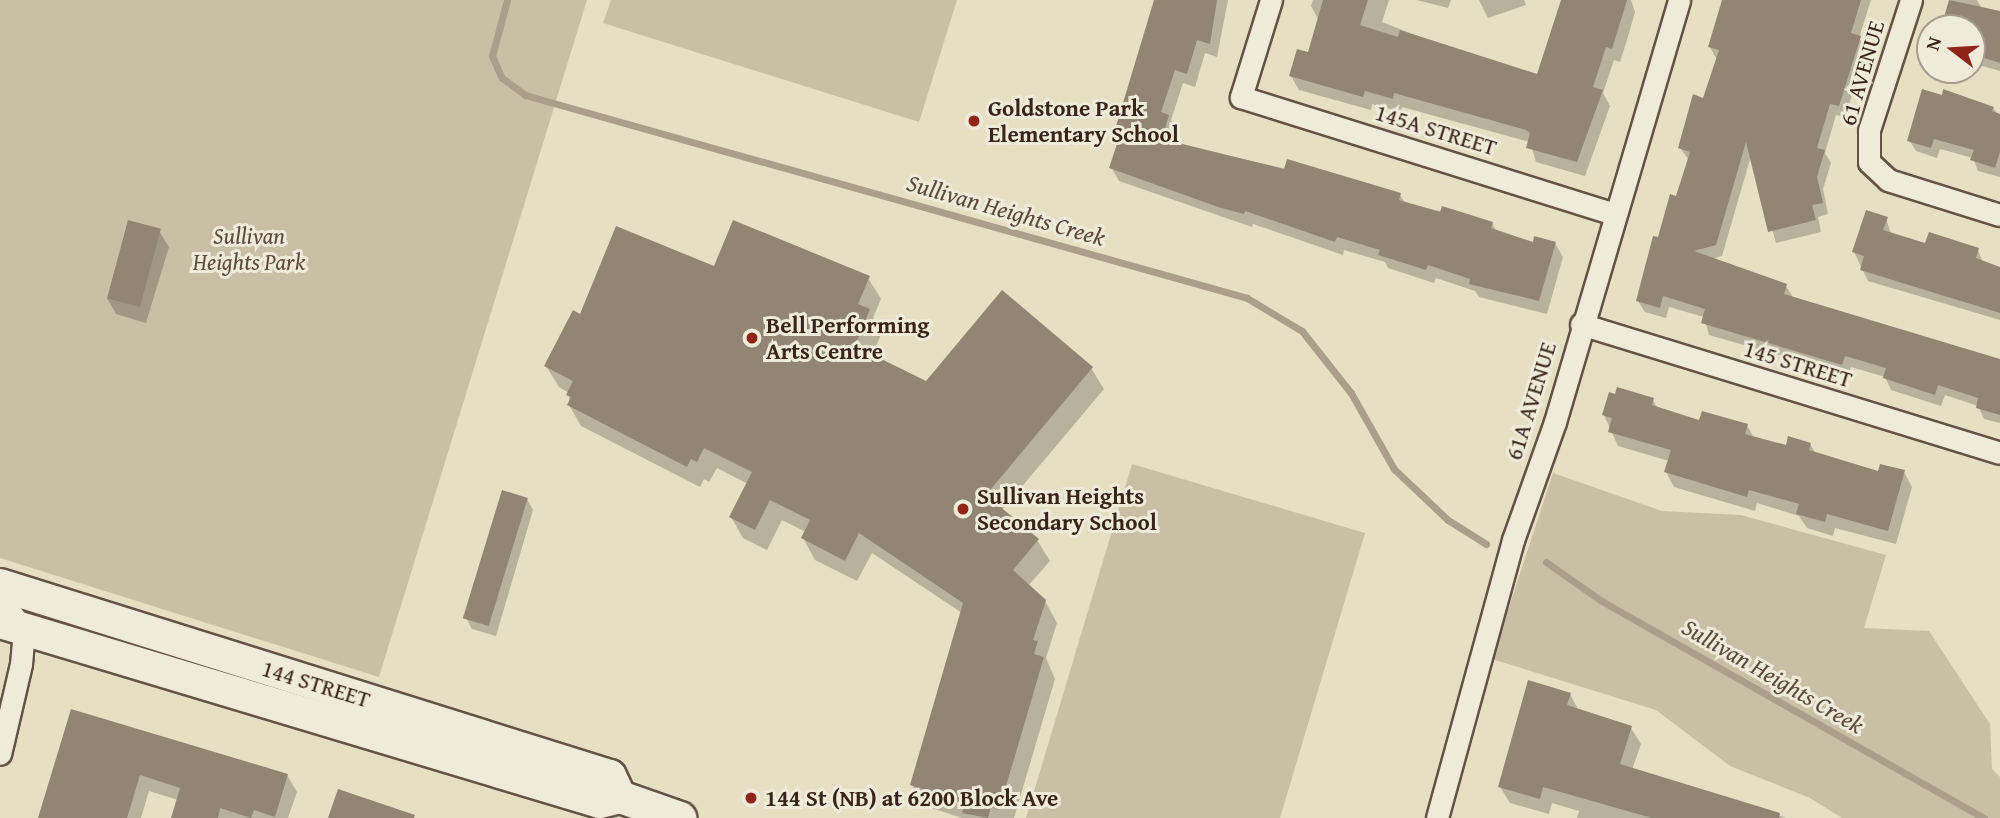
<!DOCTYPE html>
<html>
<head>
<meta charset="utf-8">
<style>
	body { margin:0 }
	#map { position:relative; width:2000px; height:818px; overflow:hidden; background:#e6dfc4; font-family:"Gentium Book Plus",serif }
	div>[style] { position:absolute }
	.green>* { inset:0; background:#c9bfa7 }
	.shadow>* { inset:0; background:#0003 }
	.stream>* { height:7px; margin:-3.5px; padding:0 3.5px; transform-origin:3.5px; border-radius:3.5px; background:#ab9f8b }
	.building>* { inset:0; background:#938573; transform-origin:0 0 }
	.roads { filter:drop-shadow(2px 0 #645345) drop-shadow(-2px 0 #645345) drop-shadow(0 2px #645345) drop-shadow(0 -2px #645345) }
	.street>* { height:21px; margin:-10.5px; padding:0 10.5px; transform-origin:10.5px; border-radius:10.5px; background:#efead9 }
	.secondary>* { height:32px; margin:-16px; padding:0 16px; transform-origin:16px; border-radius:16px; background:#efead9 }
	.dots>* { width:19px; height:19px; translate:-50% -50%; box-sizing:border-box; border:4px solid #efead9; border-radius:50% }
	span { translate:-50% -50%; white-space:nowrap; text-align:center; line-height:1.15; -webkit-text-stroke:6px #efead9; paint-order:stroke }
	.street-label { font-size:23px; color:#39241b }
	.poi-label { font-size:23px; color:#39241b; font-weight:700 }
	.left { translate:0 -50%; text-align:left }
	.park-label { font-size:23px; color:#5d4b3e; font-style:italic }
	.water-label { font-size:24px; color:#5b493d; font-style:italic }
	.north { position:absolute; left:1916px; top:14px; width:70px; height:70px; box-sizing:border-box; background:#efead9; border:2px solid #a69b8d; border-radius:50%; rotate:287deg; font-size:19px; font-weight:700; line-height:28px; text-align:center; color:#39241b }
	.north::after { content:''; display:block; margin:auto; width:24px; height:32px; background:#8f2418; clip-path:polygon(50% 0,100% 100%,50% 72%,0 100%) }
</style>
</head>
<body>
<div id="map">
	<div class="green">
		<i style="clip-path:polygon(0 0,587px 0,379px 677px,0 558px)"></i>
		<i style="clip-path:polygon(611px 0,957px 0,919px 122px,603px 23px)"></i>
		<i style="clip-path:polygon(1132px 464px,1365px 533px,1280px 818px,1026px 818px)"></i>
		<i style="clip-path:polygon(1553px 473px,1662px 511px,1741px 515px,1886px 555px,1864px 628px,1929px 631px,1990px 724px,1992px 769px,2000px 777px,2000px 818px,1842px 818px,1810px 798px,1730px 766px,1656px 710px,1492px 659px)"></i>
	</div>
	<div class="shadow">
		<i style="clip-path:polygon(1156px 0,1228px 0,1217px 57px,1205px 53px,1195px 87px,1183px 83px,1171px 120px,1176px 130px,1172px 143px,1400px 195px,1405px 203px,1492px 223px,1497px 232px,1534px 244px,1555px 243px,1563px 257px,1547px 314px,1479px 297px,1475px 291px,1436px 278px,1434px 283px,1388px 268px,1385px 262px,1344px 250px,1343px 255px,1253px 224px,1252px 227px,1119px 181px,1111px 167px,1119px 142px,1115px 136px)"></i>
		<i style="clip-path:polygon(1313px 0,1389px 0,1382px 22px,1475px 59px,1538px 76px,1563px 0,1631px 0,1635px 12px,1627px 40px,1620px 62px,1614px 60px,1603px 93px,1610px 106px,1585px 176px,1536px 162px,1530px 142px,1402px 107px,1401px 112px,1372px 104px,1371px 110px,1299px 90px,1291px 76px,1309px 54px,1319px 21px,1311px 6px)"></i>
		<i style="clip-path:polygon(1417px 0,1451px 0,1448px 8px)"></i>
		<i style="clip-path:polygon(1479px 0,1524px 0,1526px 5px,1488px 18px)"></i>
		<i style="clip-path:polygon(1724px 0,1871px 0,1859px 38px,1866px 49px,1858px 77px,1845px 117px,1836px 115px,1825px 153px,1831px 163px,1823px 189px,1828px 214px,1818px 217px,1821px 232px,1776px 243px,1751px 156px,1722px 256px,1712px 259px,1786px 286px,1793px 297px,2000px 362px,2000px 423px,1984px 419px,1978px 406px,1945px 395px,1941px 406px,1891px 390px,1885px 377px,1851px 367px,1848px 375px,1709px 335px,1704px 317px,1669px 307px,1666px 318px,1645px 312px,1638px 301px,1689px 160px,1680px 148px,1704px 100px,1717px 60px,1710px 47px)"></i>
		<i style="clip-path:polygon(1951px 0,1977px 0,1981px 7px,2000px 13px,2000px 71px,1972px 63px,1972px 28px,1943px 28px)"></i>
		<i style="clip-path:polygon(1993px 108px,2000px 116px,2000px 177px,1978px 171px,1973px 158px,1940px 149px,1937px 158px,1916px 151px,1909px 140px)"></i>
		<i style="clip-path:polygon(1886px 218px,1891px 234px,1926px 245px,1978px 250px,1983px 263px,2000px 268px,2000px 320px,1868px 281px,1854px 252px)"></i>
		<i style="clip-path:polygon(159px 231px,169px 247px,146px 323px,116px 314px,107px 298px)"></i>
		<i style="clip-path:polygon(715px 268px,868px 278px,881px 299px,873px 318px,882px 332px,872px 356px,926px 384px,1091px 368px,1104px 389px,1002px 510px,1037px 540px,1050px 561px,1028px 586px,1045px 601px,1057px 623px,1046px 658px,1055px 679px,1014px 818px,962px 818px,925px 806px,912px 785px,962px 613px,872px 553px,857px 581px,815px 560px,803px 538px,806px 532px,782px 520px,767px 550px,743px 538px,731px 517px,748px 484px,717px 468px,709px 482px,704px 479px,700px 487px,581px 426px,569px 405px,569px 393px,559px 387px,546px 366px,581px 317px)"></i>
		<i style="clip-path:polygon(1653px 400px,1658px 409px,1701px 422px,1747px 425px,1754px 438px,1787px 447px,1810px 444px,1816px 454px,1880px 473px,1904px 472px,1912px 487px,1896px 544px,1835px 528px,1833px 536px,1807px 528px,1799px 516px,1757px 503px,1755px 511px,1674px 487px,1666px 472px,1669px 461px,1618px 446px,1604px 415px)"></i>
		<i style="clip-path:polygon(527px 499px,533px 510px,496px 636px,472px 629px,466px 618px)"></i>
		<i style="clip-path:polygon(1570px 694px,1579px 711px,1631px 728px,1641px 744px,1632px 770px,1787px 818px,1577px 818px,1579px 811px,1552px 803px,1549px 814px,1510px 803px,1500px 787px)"></i>
		<i style="clip-path:polygon(72px 711px,287px 775px,297px 792px,288px 818px,173px 818px,178px 800px,149px 791px,141px 818px,40px 818px)"></i>
	</div>
	<div class="stream">
		<i style="left:507px;top:0;width:58px;rotate:105deg"></i>
		<i style="left:492px;top:56px;width:24px;rotate:66deg"></i>
		<i style="left:502px;top:78px;width:29px;rotate:36deg"></i>
		<i style="left:525px;top:95px;width:750px;rotate:15.7deg"></i>
		<i style="left:1247px;top:298px;width:64px;rotate:31deg"></i>
		<i style="left:1302px;top:331px;width:79px;rotate:51.7deg"></i>
		<i style="left:1351px;top:393px;width:87px;rotate:60.5deg"></i>
		<i style="left:1394px;top:469px;width:74px;rotate:43.4deg"></i>
		<i style="left:1448px;top:520px;width:45px;rotate:32.3deg"></i>
		<i style="left:1546px;top:562px;width:66px;rotate:35.1deg"></i>
		<i style="left:1600px;top:600px;width:442px;rotate:29.6deg"></i>
	</div>
	<div class="building">
		<i style="clip-path:polygon(1154px 0,1217px 0,1210px 44px,1197px 40px,1187px 74px,1175px 70px,1161px 112px,1169px 115px,1162px 139px,1284px 169px,1287px 159px,1401px 193px,1399px 200px,1440px 212px,1442px 206px,1493px 222px,1491px 228px,1533px 242px,1534px 236px,1556px 242px,1539px 301px,1469px 284px,1470px 279px,1428px 265px,1426px 270px,1404px 263px,1378px 255px,1380px 250px,1337px 237px,1335px 242px,1245px 211px,1244px 214px,1221px 208px,1109px 168px,1119px 138px,1113px 136px)"></i>
		<i style="clip-path:polygon(1323px 0,1368px 0,1360px 25px,1398px 37px,1400px 30px,1537px 74px,1561px 0,1627px 0,1612px 49px,1606px 47px,1593px 87px,1603px 90px,1577px 162px,1526px 148px,1530px 133px,1526px 130px,1394px 93px,1393px 99px,1365px 91px,1363px 97px,1289px 76px,1297px 49px,1308px 52px)"></i>
		<i style="clip-path:polygon(1722px 0,1861px 0,1851px 33px,1861px 36px,1839px 106px,1830px 104px,1817px 148px,1825px 150px,1817px 177px,1823px 203px,1812px 205px,1816px 220px,1768px 232px,1746px 142px,1716px 245px,1694px 251px,1787px 284px,1784px 294px,2000px 359px,2000px 415px,1976px 408px,1978px 398px,1938px 385px,1935px 395px,1883px 378px,1886px 368px,1845px 356px,1842px 365px,1701px 323px,1705px 309px,1663px 296px,1660px 308px,1636px 301px,1653px 236px,1658px 237px,1670px 194px,1676px 196px,1690px 152px,1678px 148px,1693px 94px,1703px 98px,1719px 50px,1708px 47px)"></i>
		<i style="clip-path:polygon(1949px 0,2000px 11px,2000px 63px,1972px 54px,1972px 28px,1941px 28px)"></i>
		<i style="clip-path:polygon(1922px 89px,1942px 95px,1943px 89px,1994px 107px,1992px 111px,2000px 114px,2000px 152px,1995px 168px,1970px 160px,1974px 150px,1934px 139px,1931px 148px,1907px 141px)"></i>
		<i style="clip-path:polygon(1866px 210px,1888px 217px,1883px 230px,1925px 243px,1929px 232px,1979px 248px,1976px 258px,2000px 267px,2000px 313px,1860px 270px,1864px 256px,1852px 252px)"></i>
		<i style="left:128px;top:220px;width:34px;height:81px;rotate:15deg"></i>
		<i style="clip-path:polygon(733px 220px,870px 276px,858px 304px,870px 309px,855px 346px,926px 381px,1002px 290px,1093px 367px,986px 495px,1039px 539px,1013px 570px,1046px 600px,1033px 640px,1038px 641px,1034px 654px,1044px 657px,999px 810px,991px 807px,988px 818px,962px 813px,965px 803px,910px 785px,963px 603px,859px 533px,845px 561px,801px 538px,810px 520px,770px 500px,755px 530px,729px 517px,752px 472px,704px 448px,697px 462px,691px 459px,687px 467px,567px 405px,571px 397px,566px 395px,573px 381px,544px 366px,573px 310px,580px 314px,616px 226px,714px 266px)"></i>
		<i style="clip-path:polygon(1617px 387px,1654px 398px,1652px 405px,1699px 420px,1702px 411px,1748px 424px,1745px 434px,1786px 445px,1788px 436px,1811px 443px,1809px 450px,1878px 471px,1880px 464px,1905px 470px,1888px 531px,1827px 514px,1825px 522px,1796px 514px,1799px 504px,1749px 490px,1747px 497px,1664px 472px,1671px 450px,1608px 432px,1612px 418px,1602px 415px,1609px 392px,1615px 394px)"></i>
		<i style="left:502px;top:490px;width:27px;height:134px;rotate:17deg"></i>
		<i style="clip-path:polygon(1528px 680px,1571px 693px,1567px 705px,1632px 726px,1620px 764px,1780px 813px,1779px 818px,1652px 818px,1543px 787px,1540px 799px,1498px 787px)"></i>
		<i style="clip-path:polygon(71px 709px,288px 774px,275px 817px,254px 810px,251px 818px,220px 808px,218px 818px,171px 818px,180px 788px,140px 775px,127px 818px,38px 818px)"></i>
		<i style="clip-path:polygon(338px 789px,415px 815px,414px 818px,328px 818px)"></i>
	</div>
	<div class="roads">
		<div class="street">
			<i style="left:1271px;top:0;width:102px;rotate:107.2deg"></i>
			<i style="left:1241px;top:97px;width:392px;rotate:17.4deg"></i>
			<i style="left:1911px;top:0;width:137px;rotate:107.9deg"></i>
			<i style="left:1869px;top:130px;width:32px;rotate:90deg"></i>
			<i style="left:1869px;top:162px;width:26px;rotate:43deg"></i>
			<i style="left:1888px;top:180px;width:117px;rotate:17.4deg"></i>
			<i style="left:1581px;top:324px;width:438px;rotate:17.1deg"></i>
			<i style="left:0;top:598px;width:40px;rotate:53deg"></i>
			<i style="left:24px;top:630px;width:34px;rotate:95deg"></i>
			<i style="left:21px;top:664px;width:92px;rotate:103.1deg"></i>
			<i style="left:1437px;top:818px;width:288px;rotate:-74.7deg"></i>
			<i style="left:1513px;top:540px;width:125px;rotate:-70.4deg"></i>
			<i style="left:1555px;top:422px;width:440px;rotate:-73.6deg"></i>
		</div>
		<div class="secondary">
			<i style="left:0;top:585px;width:639px;rotate:17.39deg"></i>
			<i style="left:610px;top:776px;width:23px;rotate:65deg"></i>
			<i style="left:0;top:622px;width:626px;rotate:16.7deg"></i>
			<i style="left:600px;top:802px;width:21px;rotate:-14deg"></i>
			<i style="left:620px;top:797px;width:64px;rotate:19.3deg"></i>
		</div>
	</div>
	<div class="dots">
		<i style="left:974px;top:121px;background:#8f2418"></i>
		<i style="left:752px;top:338px;background:#8f2418"></i>
		<i style="left:963px;top:509px;background:#8f2418"></i>
		<i style="left:751px;top:798px;background:#8f2418"></i>
	</div>
	<div class="street-label">
		<span style="left:1862px;top:73px;rotate:-74deg">61 AVENUE</span>
		<span style="left:1436px;top:130px;rotate:17deg">145A STREET</span>
		<span style="left:1798px;top:364px;rotate:17deg">145 STREET</span>
		<span style="left:1531px;top:401px;rotate:-73deg">61A AVENUE</span>
		<span style="left:316px;top:684px;rotate:17deg">144 STREET</span>
	</div>
	<div class="poi-label">
		<span class="left" style="left:988px;top:121px">Goldstone Park<br>Elementary School</span>
		<span class="left" style="left:766px;top:338px">Bell Performing<br>Arts Centre</span>
		<span class="left" style="left:977px;top:509px">Sullivan Heights<br>Secondary School</span>
		<span class="left" style="left:765px;top:798px">144 St (NB) at 6200 Block Ave</span>
	</div>
	<div class="park-label">
		<span style="left:249px;top:249px">Sullivan<br>Heights Park</span>
	</div>
	<div class="water-label">
		<span style="left:1006px;top:210px;rotate:16deg">Sullivan Heights Creek</span>
		<span style="left:1773px;top:676px;rotate:30deg">Sullivan Heights Creek</span>
	</div>
	<div class="north">N</div>
</div>
</body>
</html>
